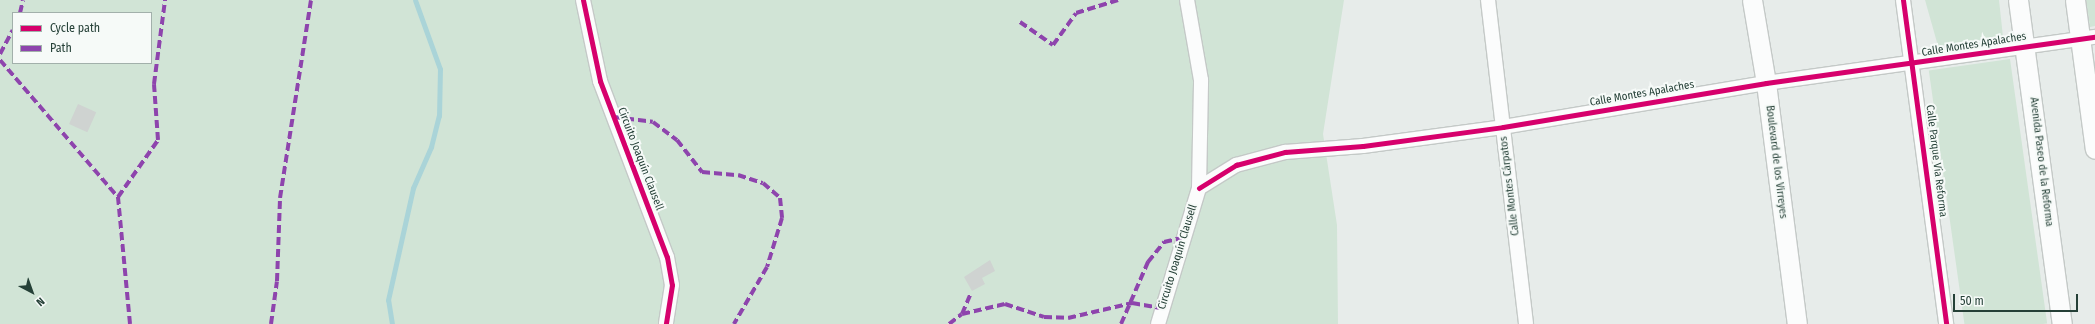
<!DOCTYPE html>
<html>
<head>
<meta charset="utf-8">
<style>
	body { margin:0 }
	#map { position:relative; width:2095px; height:324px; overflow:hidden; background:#e7ecea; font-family:"Fira Sans Condensed",sans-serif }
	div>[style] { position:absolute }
	.green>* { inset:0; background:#d1e4d6; transform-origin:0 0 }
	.stream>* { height:5px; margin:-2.5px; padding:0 2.5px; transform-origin:2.5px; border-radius:2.5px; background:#aad4d8 }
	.building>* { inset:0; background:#cfd3d1; transform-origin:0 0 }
	.roads { filter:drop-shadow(1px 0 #c4c9c7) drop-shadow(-1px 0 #c4c9c7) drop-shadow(0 1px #c4c9c7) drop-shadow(0 -1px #c4c9c7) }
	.street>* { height:14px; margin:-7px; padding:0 7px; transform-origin:7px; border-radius:7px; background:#fbfcfc }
	.secondary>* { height:19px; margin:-9.5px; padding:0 9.5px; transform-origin:9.5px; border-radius:9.5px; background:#fbfcfc }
	.quiet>* { height:4px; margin-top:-2px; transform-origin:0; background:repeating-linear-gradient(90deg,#8e44ad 0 8px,transparent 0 12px) }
	.cycleway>* { height:5px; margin:-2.5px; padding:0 2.5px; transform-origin:2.5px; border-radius:2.5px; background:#d6006c }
	span { translate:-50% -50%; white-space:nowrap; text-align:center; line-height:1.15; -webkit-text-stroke:4px #f6faf8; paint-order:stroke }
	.street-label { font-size:11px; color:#254037 }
	.legend { position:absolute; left:12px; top:12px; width:140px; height:52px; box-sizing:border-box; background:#f6faf8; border:1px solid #a2b0ab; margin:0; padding:5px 7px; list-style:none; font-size:12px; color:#254037 }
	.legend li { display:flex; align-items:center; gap:8px; height:20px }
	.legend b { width:20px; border:1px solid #a2b0ab }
	.north { position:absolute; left:12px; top:272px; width:40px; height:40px; -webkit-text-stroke:3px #f6faf8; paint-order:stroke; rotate:139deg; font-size:11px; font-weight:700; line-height:16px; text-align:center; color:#254037 }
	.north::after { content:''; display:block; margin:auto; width:14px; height:18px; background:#254037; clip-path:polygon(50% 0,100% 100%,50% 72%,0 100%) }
	.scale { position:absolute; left:1953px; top:294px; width:125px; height:18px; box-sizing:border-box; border:2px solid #254037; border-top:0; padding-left:5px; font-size:12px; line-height:14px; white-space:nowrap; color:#254037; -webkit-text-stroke:3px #f6faf8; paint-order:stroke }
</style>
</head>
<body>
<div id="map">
	<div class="green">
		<i style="clip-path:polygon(evenodd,0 0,1344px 0,1323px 134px,1337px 225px,1338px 324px,0 324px,0 0,13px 13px,151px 13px,151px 63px,13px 63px,13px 13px)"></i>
		<i style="clip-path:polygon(1925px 0,1999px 0,2003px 37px,1938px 46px)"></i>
		<i style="clip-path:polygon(2086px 0,2095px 0,2095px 26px,2090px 27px)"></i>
		<i style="left:2010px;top:59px;width:267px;height:82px;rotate:82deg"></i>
	</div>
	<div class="stream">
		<i style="left:392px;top:324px;width:24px;rotate:-99deg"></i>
		<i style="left:388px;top:300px;width:115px;rotate:-77.4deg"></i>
		<i style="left:413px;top:188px;width:45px;rotate:-66.3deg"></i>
		<i style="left:431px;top:147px;width:32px;rotate:-76deg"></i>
		<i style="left:439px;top:116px;width:47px;rotate:-88.8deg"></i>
		<i style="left:440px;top:69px;width:73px;rotate:-109.9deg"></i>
	</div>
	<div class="building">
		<i style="left:78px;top:104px;width:20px;height:22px;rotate:24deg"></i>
		<i style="clip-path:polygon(990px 260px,995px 271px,982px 278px,985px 284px,972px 291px,964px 277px)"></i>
	</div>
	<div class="roads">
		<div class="street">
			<i style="left:583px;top:0;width:83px;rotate:78.1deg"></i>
			<i style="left:600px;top:81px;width:188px;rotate:69.2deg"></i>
			<i style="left:667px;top:257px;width:28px;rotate:80deg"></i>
			<i style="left:672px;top:285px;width:39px;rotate:99deg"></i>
			<i style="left:1488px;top:0;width:326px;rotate:83.3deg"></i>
			<i style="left:1903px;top:0;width:327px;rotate:82.4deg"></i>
			<i style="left:1199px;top:188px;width:44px;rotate:-31.9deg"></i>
			<i style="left:1236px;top:165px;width:51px;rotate:-14.9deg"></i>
			<i style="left:1285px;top:152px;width:78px;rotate:-4.4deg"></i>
			<i style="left:1363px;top:146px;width:141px;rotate:-7.7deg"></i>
			<i style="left:1503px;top:127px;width:267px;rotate:-9.5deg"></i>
			<i style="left:1766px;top:83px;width:332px;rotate:-8deg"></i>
			<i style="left:1158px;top:324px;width:142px;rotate:-73.2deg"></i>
			<i style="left:1199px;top:188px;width:108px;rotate:-88.9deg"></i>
			<i style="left:1201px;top:80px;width:81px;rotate:-99.9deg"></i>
		</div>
		<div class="secondary">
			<i style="left:1752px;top:0;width:84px;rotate:80.4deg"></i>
			<i style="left:1766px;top:83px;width:243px;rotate:82.7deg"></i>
			<i style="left:2018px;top:0;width:327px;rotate:82.3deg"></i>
			<i style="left:2075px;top:0;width:150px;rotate:82.4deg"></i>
		</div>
	</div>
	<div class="quiet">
		<i style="left:20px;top:13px;width:13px;rotate:-77deg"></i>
		<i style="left:1020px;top:22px;width:40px;rotate:34.9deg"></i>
		<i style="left:1053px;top:45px;width:39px;rotate:-54deg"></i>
		<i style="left:1076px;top:13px;width:44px;rotate:-17.2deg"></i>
		<i style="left:0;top:54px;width:27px;rotate:-62deg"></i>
		<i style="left:0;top:60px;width:181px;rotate:49.3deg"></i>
		<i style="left:614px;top:117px;width:39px;rotate:7deg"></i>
		<i style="left:653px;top:122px;width:30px;rotate:37deg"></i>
		<i style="left:677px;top:140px;width:41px;rotate:52deg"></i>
		<i style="left:702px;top:172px;width:36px;rotate:5deg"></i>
		<i style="left:738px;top:175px;width:26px;rotate:18deg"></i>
		<i style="left:763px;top:183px;width:23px;rotate:41deg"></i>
		<i style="left:780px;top:198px;width:20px;rotate:84deg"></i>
		<i style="left:782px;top:218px;width:51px;rotate:107deg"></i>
		<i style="left:767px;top:267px;width:66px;rotate:120.1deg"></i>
		<i style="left:962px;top:314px;width:21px;rotate:-67deg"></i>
		<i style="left:130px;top:324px;width:128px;rotate:-95.4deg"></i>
		<i style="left:118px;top:197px;width:70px;rotate:-54.9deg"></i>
		<i style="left:158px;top:140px;width:56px;rotate:-94.1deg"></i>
		<i style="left:154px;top:84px;width:85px;rotate:-82.5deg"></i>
		<i style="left:271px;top:324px;width:43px;rotate:-82.1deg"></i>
		<i style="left:277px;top:281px;width:83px;rotate:-87.9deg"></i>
		<i style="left:280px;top:198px;width:200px;rotate:-81.1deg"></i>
		<i style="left:949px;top:324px;width:16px;rotate:-38deg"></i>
		<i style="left:962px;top:314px;width:44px;rotate:-13.1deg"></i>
		<i style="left:1005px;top:304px;width:41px;rotate:18.4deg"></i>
		<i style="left:1044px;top:317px;width:24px;rotate:2deg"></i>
		<i style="left:1068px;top:318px;width:66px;rotate:-13.2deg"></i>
		<i style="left:1132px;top:303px;width:29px;rotate:10deg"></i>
		<i style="left:1121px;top:324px;width:68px;rotate:-66.5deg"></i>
		<i style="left:1148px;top:262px;width:26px;rotate:-51deg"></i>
		<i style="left:1164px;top:242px;width:18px;rotate:-13deg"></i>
	</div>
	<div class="cycleway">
		<i style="left:583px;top:0;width:83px;rotate:78.1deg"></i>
		<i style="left:600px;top:81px;width:188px;rotate:69.2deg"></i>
		<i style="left:667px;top:257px;width:28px;rotate:80deg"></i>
		<i style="left:672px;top:285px;width:39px;rotate:99deg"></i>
		<i style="left:1903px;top:0;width:327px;rotate:82.4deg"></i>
		<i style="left:1199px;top:188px;width:44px;rotate:-31.9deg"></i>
		<i style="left:1236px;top:165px;width:51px;rotate:-14.9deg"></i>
		<i style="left:1285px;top:152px;width:78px;rotate:-4.4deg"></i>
		<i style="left:1363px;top:146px;width:141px;rotate:-7.7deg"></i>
		<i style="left:1503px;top:127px;width:267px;rotate:-9.5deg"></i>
		<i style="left:1766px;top:83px;width:332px;rotate:-8deg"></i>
	</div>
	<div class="street-label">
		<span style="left:1974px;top:45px;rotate:-9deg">Calle Montes Apalaches</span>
		<span style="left:1642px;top:94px;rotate:-10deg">Calle Montes Apalaches</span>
		<span style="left:640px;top:159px;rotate:69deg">Circuito Joaquín Clausell</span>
		<span style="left:1936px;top:161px;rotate:83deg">Calle Parque Vía Reforma</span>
		<span style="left:1776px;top:162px;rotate:83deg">Boulevard de los Virreyes</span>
		<span style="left:2041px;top:162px;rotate:83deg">Avenida Paseo de la Reforma</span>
		<span style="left:1510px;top:186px;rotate:-97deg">Calle Montes Cárpatos</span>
		<span style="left:1178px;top:257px;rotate:-73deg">Circuito Joaquín Clausell</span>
	</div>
	<ul class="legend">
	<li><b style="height:5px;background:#d6006c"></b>Cycle path</li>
	<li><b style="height:5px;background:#8e44ad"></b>Path</li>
	</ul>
	<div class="north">N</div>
	<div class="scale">50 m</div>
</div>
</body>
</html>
